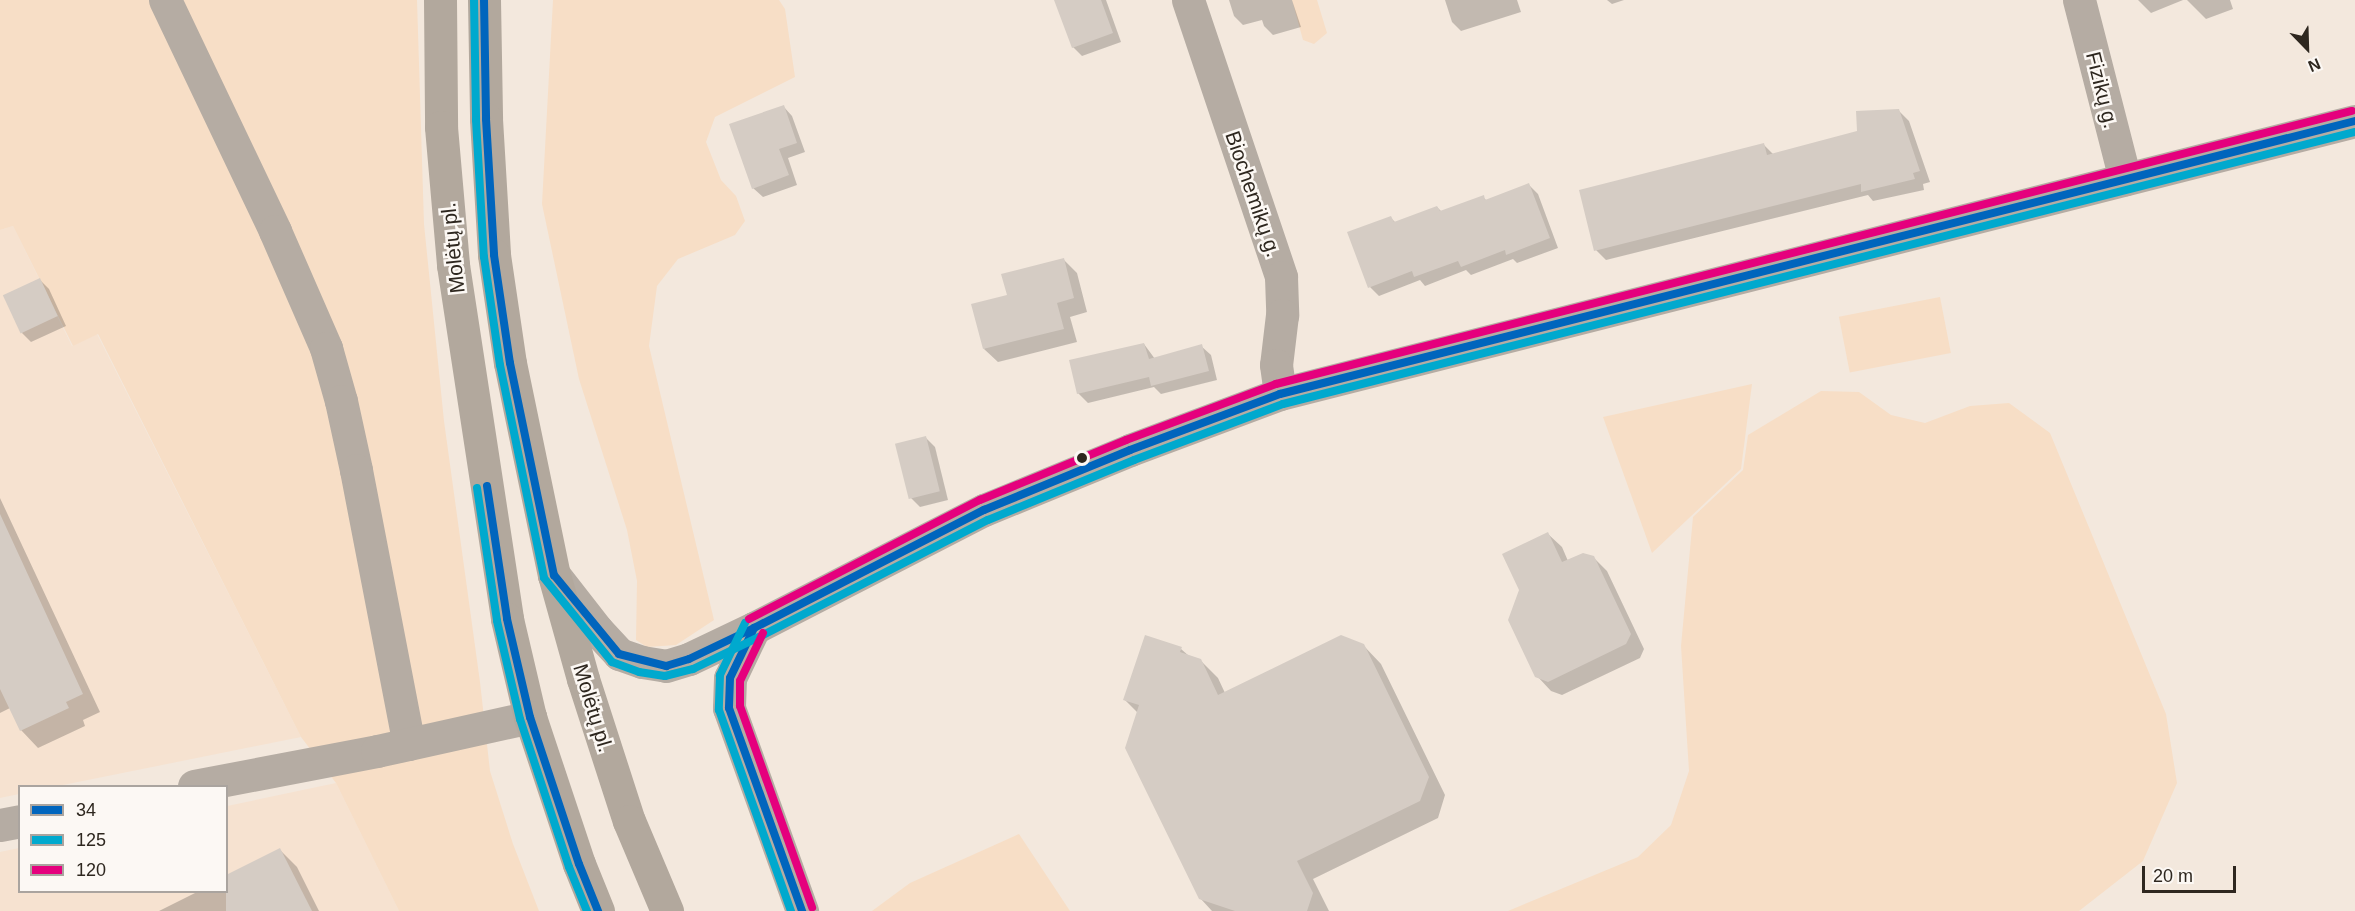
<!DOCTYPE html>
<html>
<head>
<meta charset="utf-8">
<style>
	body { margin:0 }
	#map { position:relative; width:2355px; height:911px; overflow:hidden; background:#f3e8dd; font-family:Helvetica,sans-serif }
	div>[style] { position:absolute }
	.built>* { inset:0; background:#f6e2d0 }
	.green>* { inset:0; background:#f7dec6; transform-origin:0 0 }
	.shadow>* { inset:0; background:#0003 }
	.building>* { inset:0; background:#d5ccc4; transform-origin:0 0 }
	.minor>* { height:33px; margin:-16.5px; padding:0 16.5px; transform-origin:16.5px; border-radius:16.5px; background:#b5aca3 }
	.highway>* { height:33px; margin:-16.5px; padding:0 16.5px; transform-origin:16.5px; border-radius:16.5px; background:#b2a89d }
	.bus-1>* { height:8px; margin:-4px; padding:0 4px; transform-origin:4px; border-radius:4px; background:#0065bd }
	.bus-2>* { height:8px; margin:-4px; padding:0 4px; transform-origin:4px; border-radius:4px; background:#00a9ce }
	.bus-3>* { height:8px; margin:-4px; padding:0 4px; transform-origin:4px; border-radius:4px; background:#e5007d }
	.dots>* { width:16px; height:16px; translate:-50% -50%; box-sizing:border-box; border:3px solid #fcf8f4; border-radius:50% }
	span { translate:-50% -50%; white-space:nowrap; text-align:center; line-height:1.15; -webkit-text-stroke:5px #fcf8f4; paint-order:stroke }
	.street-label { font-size:21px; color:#2e271f }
	.legend { position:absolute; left:18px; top:785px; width:210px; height:108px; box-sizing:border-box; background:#fcf8f4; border:2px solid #aaa49f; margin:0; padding:8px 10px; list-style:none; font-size:18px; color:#2e271f }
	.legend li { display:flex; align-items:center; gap:12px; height:30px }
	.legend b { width:30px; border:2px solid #aaa49f }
	.north { position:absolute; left:2277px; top:18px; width:60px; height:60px; -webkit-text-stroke:4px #fcf8f4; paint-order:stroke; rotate:157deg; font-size:16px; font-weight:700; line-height:24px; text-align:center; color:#2e271f }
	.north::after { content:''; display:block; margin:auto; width:21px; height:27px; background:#2e271f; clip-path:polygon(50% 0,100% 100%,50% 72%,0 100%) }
	.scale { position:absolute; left:2142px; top:866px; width:94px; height:27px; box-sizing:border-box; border:3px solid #2e271f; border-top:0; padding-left:8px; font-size:18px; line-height:21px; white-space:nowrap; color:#2e271f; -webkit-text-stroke:4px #fcf8f4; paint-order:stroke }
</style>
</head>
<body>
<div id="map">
	<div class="built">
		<i style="clip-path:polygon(13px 226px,72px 346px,97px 334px,301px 737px,58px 786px,20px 786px,19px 794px,0 798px,0 230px)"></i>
		<i style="clip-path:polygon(336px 783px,399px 911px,0 911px,0 852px,19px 848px,20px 892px,226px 892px,227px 806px)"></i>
	</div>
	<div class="green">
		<i style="clip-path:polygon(0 0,417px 0,424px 224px,444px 421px,480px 682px,490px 771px,513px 844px,539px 911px,399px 911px,336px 783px,301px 737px,98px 334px,73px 346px,13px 226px,0 230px)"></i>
		<i style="clip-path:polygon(553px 0,779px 0,785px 9px,795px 77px,715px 117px,706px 142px,721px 180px,736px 196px,745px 221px,735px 235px,678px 259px,657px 286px,649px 346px,714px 620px,676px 645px,647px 647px,636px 640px,637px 581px,627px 530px,579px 379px,542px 204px)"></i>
		<i style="clip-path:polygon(1292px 0,1317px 0,1327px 33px,1314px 44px,1303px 40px)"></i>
		<i style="left:1940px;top:297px;width:57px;height:103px;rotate:79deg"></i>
		<i style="clip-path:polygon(1752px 384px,1741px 469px,1652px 553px,1603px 417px)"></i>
		<i style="clip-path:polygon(1821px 391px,1859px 392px,1891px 415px,1925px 423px,1970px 406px,2009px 403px,2050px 433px,2166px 714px,2177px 783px,2143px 861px,2079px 911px,1508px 911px,1638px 857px,1671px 825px,1689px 771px,1681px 646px,1693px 517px,1743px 470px,1748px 435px)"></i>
		<i style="clip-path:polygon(1019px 834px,1070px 911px,872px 911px,910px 883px)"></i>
	</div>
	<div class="shadow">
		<i style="clip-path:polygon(1056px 0,1106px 0,1121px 42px,1082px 56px,1073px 47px)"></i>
		<i style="clip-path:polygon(1229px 0,1292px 0,1301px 27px,1273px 35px,1264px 26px,1262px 20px,1243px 25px,1234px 16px)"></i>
		<i style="clip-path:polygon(1445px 0,1517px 0,1521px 12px,1461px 31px,1452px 22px)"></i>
		<i style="clip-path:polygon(1607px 0,1624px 0,1612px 4px)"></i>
		<i style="clip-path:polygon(2138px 0,2183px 0,2151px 13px)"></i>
		<i style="clip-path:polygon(2187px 0,2230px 0,2233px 9px,2206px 19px)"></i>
		<i style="clip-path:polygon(783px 106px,792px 116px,805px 152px,788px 158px,797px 185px,763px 197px,753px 188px)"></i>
		<i style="clip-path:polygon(1898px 110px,1909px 121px,1930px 182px,1923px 184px,1924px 190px,1873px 201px,1868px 195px,1606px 260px,1596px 250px,1764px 145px,1774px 155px,1859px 132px)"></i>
		<i style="clip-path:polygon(1529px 185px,1538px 194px,1558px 248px,1517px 263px,1513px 259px,1471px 275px,1466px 270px,1425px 286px,1420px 280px,1379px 296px,1370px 287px,1391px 218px,1396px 223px,1437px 207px,1442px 212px,1483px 197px,1487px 201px)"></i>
		<i style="clip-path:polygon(1063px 259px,1077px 273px,1087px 312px,1070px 317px,1077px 342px,998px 362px,984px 349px,1009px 296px)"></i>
		<i style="clip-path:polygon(40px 280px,49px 289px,66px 326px,31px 342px,22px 333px)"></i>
		<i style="clip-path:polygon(1144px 344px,1155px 359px,1201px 346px,1211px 355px,1217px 380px,1161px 394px,1154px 387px,1088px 403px,1078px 393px)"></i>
		<i style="clip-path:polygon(926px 438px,935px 447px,948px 500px,920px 507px,911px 498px)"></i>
		<i style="clip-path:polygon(0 498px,100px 712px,83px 720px,85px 726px,38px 748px,21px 730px,10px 708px,0 713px)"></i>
		<i style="clip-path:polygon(1548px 534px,1562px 547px,1568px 561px,1593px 557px,1607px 571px,1644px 649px,1640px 658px,1562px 695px,1551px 691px,1537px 676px)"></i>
		<i style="clip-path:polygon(1363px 645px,1381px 664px,1445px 795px,1438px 818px,1313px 879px,1329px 911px,1212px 911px,1200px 898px,1138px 713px,1125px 700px,1181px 649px,1189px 656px,1200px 660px,1218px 678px,1225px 693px)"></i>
		<i style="clip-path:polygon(280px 850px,297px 867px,319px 911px,159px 911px,197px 892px,226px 892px)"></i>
	</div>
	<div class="building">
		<i style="clip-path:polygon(1054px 0,1101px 0,1113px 33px,1072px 48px)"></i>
		<i style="clip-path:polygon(784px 105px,797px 143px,779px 149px,789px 175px,752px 189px,729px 124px)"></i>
		<i style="clip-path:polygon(1899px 109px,1920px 171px,1913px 173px,1915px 179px,1861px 192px,1861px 184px,1594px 251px,1579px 190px,1764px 143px,1767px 155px,1857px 131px,1856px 111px)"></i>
		<i style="clip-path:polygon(1529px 183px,1550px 238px,1506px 255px,1505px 250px,1461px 267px,1458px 261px,1414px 277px,1412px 271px,1368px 288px,1347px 232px,1391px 216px,1394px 222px,1437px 206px,1440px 211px,1484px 195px,1485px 200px)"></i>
		<i style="clip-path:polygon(1064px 258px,1074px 298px,1057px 303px,1064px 329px,983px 349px,971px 304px,1007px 295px,1001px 274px)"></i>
		<i style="left:40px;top:278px;width:42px;height:41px;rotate:65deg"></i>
		<i style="clip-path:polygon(1144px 343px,1149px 359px,1202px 344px,1209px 371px,1151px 386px,1149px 377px,1077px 394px,1069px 360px)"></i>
		<i style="left:926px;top:436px;width:57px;height:32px;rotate:76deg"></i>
		<i style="clip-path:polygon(0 514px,83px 694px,66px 702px,69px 708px,20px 731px,0 689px)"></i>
		<i style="clip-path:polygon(1548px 532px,1562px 562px,1583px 553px,1594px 556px,1631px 634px,1626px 644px,1548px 682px,1535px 677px,1508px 620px,1519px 590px,1502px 554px)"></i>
		<i style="clip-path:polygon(1145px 635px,1182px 647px,1180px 652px,1201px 659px,1218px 695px,1341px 635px,1364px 644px,1429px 777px,1420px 801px,1297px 861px,1313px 893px,1307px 911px,1235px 911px,1199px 899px,1125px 748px,1139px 705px,1123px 700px)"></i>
		<i style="clip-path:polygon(280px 848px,312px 911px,226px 911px,226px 875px)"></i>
	</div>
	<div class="minor">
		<i style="left:165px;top:0;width:256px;rotate:64.5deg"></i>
		<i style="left:275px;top:231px;width:128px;rotate:66.4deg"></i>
		<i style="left:326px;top:348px;width:55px;rotate:74.2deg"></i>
		<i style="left:341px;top:401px;width:71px;rotate:77.7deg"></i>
		<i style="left:356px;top:470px;width:279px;rotate:79.1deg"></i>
		<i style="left:1188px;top:0;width:292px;rotate:71.4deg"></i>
		<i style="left:1281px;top:277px;width:38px;rotate:88deg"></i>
		<i style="left:1282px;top:315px;width:50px;rotate:96.8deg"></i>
		<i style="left:1276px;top:365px;width:29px;rotate:82deg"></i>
		<i style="left:2079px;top:0;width:185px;rotate:75.6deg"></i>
		<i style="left:554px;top:575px;width:70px;rotate:52deg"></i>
		<i style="left:597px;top:630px;width:33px;rotate:47deg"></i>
		<i style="left:619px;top:654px;width:24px;rotate:19deg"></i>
		<i style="left:642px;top:662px;width:24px;rotate:9deg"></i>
		<i style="left:666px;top:666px;width:24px;rotate:-17deg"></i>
		<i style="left:689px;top:659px;width:72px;rotate:-25.5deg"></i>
		<i style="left:754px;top:628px;width:259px;rotate:-27.2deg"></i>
		<i style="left:984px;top:510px;width:158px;rotate:-22.3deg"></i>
		<i style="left:1130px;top:450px;width:160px;rotate:-20.5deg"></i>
		<i style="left:1280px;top:394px;width:1109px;rotate:-14.25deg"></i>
		<i style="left:754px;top:628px;width:55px;rotate:115.6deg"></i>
		<i style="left:730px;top:678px;width:30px;rotate:92deg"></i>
		<i style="left:729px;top:708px;width:216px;rotate:70.2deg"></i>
		<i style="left:194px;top:786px;width:186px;rotate:-10.8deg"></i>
		<i style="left:377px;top:751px;width:157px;rotate:-12.5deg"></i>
		<i style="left:0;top:825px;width:20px;rotate:-11deg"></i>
	</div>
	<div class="highway">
		<i style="left:440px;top:0;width:127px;rotate:89.5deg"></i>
		<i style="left:441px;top:127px;width:139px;rotate:85deg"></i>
		<i style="left:453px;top:265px;width:358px;rotate:81.3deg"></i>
		<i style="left:507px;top:619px;width:101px;rotate:76.8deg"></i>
		<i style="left:530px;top:717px;width:155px;rotate:71.6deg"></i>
		<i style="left:579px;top:864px;width:51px;rotate:68deg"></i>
		<i style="left:484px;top:0;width:119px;rotate:89deg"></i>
		<i style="left:486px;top:119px;width:136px;rotate:86.6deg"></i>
		<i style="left:494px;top:255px;width:109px;rotate:81.6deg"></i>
		<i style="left:510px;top:363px;width:217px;rotate:78.3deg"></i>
		<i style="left:554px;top:575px;width:108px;rotate:74.4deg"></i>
		<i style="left:583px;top:679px;width:149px;rotate:72.1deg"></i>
		<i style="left:629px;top:821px;width:98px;rotate:67.1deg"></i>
	</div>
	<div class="bus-1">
		<i style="left:484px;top:0;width:119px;rotate:89deg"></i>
		<i style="left:486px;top:119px;width:136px;rotate:86.6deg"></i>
		<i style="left:494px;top:255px;width:109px;rotate:81.6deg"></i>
		<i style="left:510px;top:363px;width:217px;rotate:78.3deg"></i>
		<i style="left:554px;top:575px;width:102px;rotate:50.6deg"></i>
		<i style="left:619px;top:654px;width:49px;rotate:14.3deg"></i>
		<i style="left:666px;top:666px;width:24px;rotate:-17deg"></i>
		<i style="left:689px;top:659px;width:72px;rotate:-25.5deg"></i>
		<i style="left:754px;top:628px;width:259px;rotate:-27.2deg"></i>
		<i style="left:984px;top:510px;width:158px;rotate:-22.3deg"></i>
		<i style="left:1130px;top:450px;width:160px;rotate:-20.5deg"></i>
		<i style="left:1280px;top:394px;width:1109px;rotate:-14.25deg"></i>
		<i style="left:487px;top:486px;width:134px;rotate:81.4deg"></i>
		<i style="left:507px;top:619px;width:101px;rotate:76.8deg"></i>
		<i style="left:530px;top:717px;width:155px;rotate:71.6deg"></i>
		<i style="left:579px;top:864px;width:51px;rotate:68deg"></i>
		<i style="left:754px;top:628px;width:55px;rotate:115.6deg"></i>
		<i style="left:730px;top:678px;width:30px;rotate:92deg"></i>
		<i style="left:729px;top:708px;width:216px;rotate:70.2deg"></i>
	</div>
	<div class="bus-2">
		<i style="left:474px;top:0;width:120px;rotate:89deg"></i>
		<i style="left:476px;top:120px;width:137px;rotate:86.7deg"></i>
		<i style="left:484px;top:257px;width:109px;rotate:81.6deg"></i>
		<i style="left:500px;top:365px;width:217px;rotate:78.3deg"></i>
		<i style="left:544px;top:578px;width:108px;rotate:51deg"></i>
		<i style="left:612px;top:662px;width:29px;rotate:20deg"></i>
		<i style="left:639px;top:672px;width:26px;rotate:9deg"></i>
		<i style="left:665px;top:676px;width:29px;rotate:-14deg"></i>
		<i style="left:693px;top:669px;width:73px;rotate:-25.9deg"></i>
		<i style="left:759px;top:637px;width:257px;rotate:-27.1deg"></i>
		<i style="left:988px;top:520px;width:158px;rotate:-22.3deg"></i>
		<i style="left:1134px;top:460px;width:159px;rotate:-20.6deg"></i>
		<i style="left:1283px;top:404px;width:1106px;rotate:-14.24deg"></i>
		<i style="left:477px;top:488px;width:134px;rotate:81.4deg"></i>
		<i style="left:497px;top:621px;width:101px;rotate:76.8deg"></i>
		<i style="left:520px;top:719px;width:156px;rotate:71.7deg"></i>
		<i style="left:569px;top:867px;width:48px;rotate:67.8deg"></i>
		<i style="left:745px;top:623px;width:58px;rotate:115.7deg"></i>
		<i style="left:720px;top:675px;width:35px;rotate:92deg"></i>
		<i style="left:719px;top:710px;width:214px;rotate:70.3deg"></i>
	</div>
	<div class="bus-3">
		<i style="left:749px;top:619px;width:260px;rotate:-27.3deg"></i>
		<i style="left:980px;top:500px;width:158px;rotate:-22.3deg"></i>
		<i style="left:1126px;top:440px;width:160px;rotate:-20.5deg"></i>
		<i style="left:1276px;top:384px;width:1110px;rotate:-14.24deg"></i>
		<i style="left:763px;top:633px;width:53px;rotate:115.6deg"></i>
		<i style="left:740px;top:681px;width:25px;rotate:90deg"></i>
		<i style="left:740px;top:706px;width:214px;rotate:70.3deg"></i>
	</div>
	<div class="dots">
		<i style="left:1082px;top:458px;background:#2e271f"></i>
	</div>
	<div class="street-label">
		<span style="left:2102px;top:90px;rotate:76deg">Fizikų g.</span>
		<span style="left:1253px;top:194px;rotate:71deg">Biochemikų g.</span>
		<span style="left:453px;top:248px;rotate:-96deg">Molėtų pl.</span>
		<span style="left:593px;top:708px;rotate:73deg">Molėtų pl.</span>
	</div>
	<ul class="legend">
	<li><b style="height:8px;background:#0065bd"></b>34</li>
	<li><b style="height:8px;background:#00a9ce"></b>125</li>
	<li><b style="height:8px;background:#e5007d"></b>120</li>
	</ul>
	<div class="north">N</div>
	<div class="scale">20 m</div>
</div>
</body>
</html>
